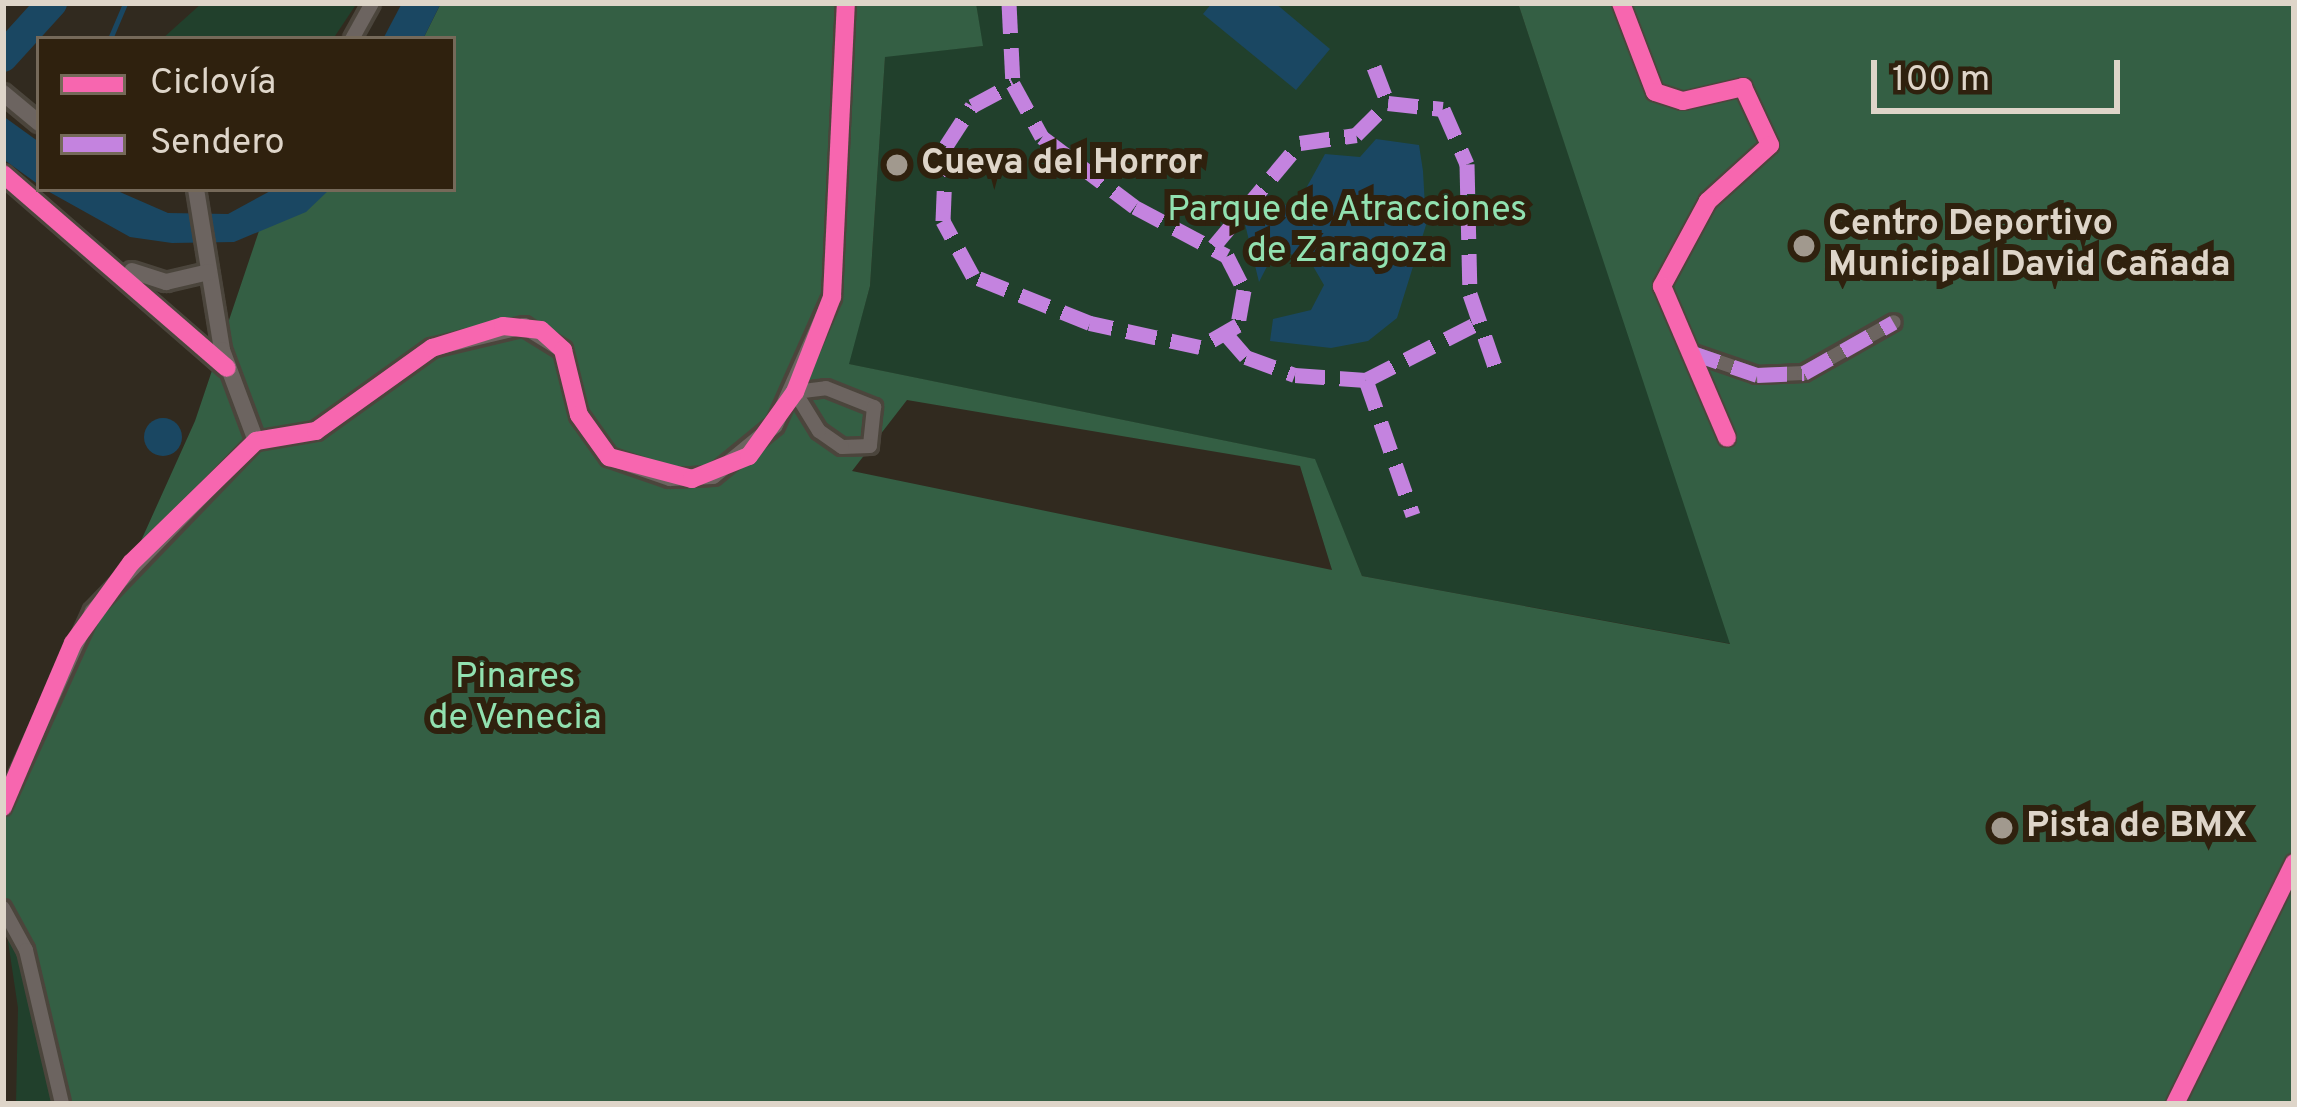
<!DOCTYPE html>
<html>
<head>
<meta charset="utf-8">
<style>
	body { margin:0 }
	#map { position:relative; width:2297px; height:1107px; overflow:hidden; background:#312a1f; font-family:Overpass,sans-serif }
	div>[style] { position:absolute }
	.green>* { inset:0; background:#21402c }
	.forest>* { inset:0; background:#345f44 }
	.water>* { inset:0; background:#1a4762 }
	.round { border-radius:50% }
	.stream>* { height:4.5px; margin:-2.25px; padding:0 2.25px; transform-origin:2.25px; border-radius:2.25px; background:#1a4762 }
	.river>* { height:30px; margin:-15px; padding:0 15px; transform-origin:15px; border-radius:15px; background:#1a4762 }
	.roads { filter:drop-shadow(3px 0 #4b453c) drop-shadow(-3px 0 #4b453c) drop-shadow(0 3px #4b453c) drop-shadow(0 -3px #4b453c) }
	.minor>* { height:14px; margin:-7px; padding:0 7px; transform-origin:7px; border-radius:7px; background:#6c6460 }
	.tertiary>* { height:16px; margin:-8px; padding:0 8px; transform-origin:8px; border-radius:8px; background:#6c6460 }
	.quiet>* { height:15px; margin-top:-7.5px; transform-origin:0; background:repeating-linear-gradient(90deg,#c483df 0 30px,transparent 0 45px) }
	.cycleway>* { height:18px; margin:-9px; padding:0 9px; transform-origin:9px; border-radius:9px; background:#f766af }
	.dots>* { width:33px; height:33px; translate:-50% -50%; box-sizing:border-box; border:6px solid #2f210e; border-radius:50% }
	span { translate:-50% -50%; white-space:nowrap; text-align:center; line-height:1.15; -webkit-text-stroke:12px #2f210e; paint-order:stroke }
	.poi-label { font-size:36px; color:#ded5c9; font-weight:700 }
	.left { translate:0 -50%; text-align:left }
	.park-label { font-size:36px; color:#91e1b0 }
	.frame { position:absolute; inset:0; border:6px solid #ded5c9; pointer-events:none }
	.legend { position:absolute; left:36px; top:36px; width:420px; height:156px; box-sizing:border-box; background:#2f210e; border:3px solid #756959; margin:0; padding:15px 21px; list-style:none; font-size:36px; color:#ded5c9 }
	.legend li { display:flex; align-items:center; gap:24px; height:60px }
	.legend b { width:60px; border:3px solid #756959 }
	.scale { position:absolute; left:1871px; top:60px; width:249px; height:54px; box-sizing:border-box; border:6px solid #ded5c9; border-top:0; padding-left:15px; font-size:36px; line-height:42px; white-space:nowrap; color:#ded5c9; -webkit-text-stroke:9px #2f210e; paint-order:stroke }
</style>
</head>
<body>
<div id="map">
	<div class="green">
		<i style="clip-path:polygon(202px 3px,357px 3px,333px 39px,162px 39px)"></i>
		<i style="clip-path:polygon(976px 3px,1518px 3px,1732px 644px,1362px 576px,1314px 459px,848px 364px,870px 286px,885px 56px,982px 46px)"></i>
		<i style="clip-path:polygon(3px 908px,26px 950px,62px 1104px,16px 1104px,18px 1008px)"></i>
	</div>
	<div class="forest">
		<i style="clip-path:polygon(evenodd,441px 3px,976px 3px,983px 46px,885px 57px,870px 286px,849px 364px,1315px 459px,1362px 576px,1730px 644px,1518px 3px,2294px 3px,2294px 1104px,62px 1104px,26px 950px,3px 908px,3px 807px,73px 643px,131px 563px,195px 421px,259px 231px,330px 189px,453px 189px,453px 39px,423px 39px,441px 3px,907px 400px,1300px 466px,1332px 570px,852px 471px,907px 400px)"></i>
	</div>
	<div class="water">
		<i style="clip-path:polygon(402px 3px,441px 3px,423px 39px,383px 39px)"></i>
		<i style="clip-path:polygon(1212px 3px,1275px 3px,1330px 49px,1296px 90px,1203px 14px)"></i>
		<i style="clip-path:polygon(3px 116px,39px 142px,39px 185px,3px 159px)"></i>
		<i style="clip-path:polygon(1376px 139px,1419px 145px,1423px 171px,1426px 225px,1397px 318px,1368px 341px,1331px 348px,1270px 341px,1273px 319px,1311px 310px,1324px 285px,1310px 261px,1276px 249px,1259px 282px,1245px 224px,1268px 195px,1294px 210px,1325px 154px,1360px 157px)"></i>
		<i style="clip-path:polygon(44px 189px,113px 189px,168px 213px,228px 214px,274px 189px,330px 189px,306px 212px,234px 242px,172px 243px,130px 237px)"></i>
		<i class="round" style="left:144px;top:418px;width:38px;height:38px"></i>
	</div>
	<div class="stream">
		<i style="left:110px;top:39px;width:39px;rotate:-67deg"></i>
	</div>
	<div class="river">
		<i style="left:3px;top:57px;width:73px;rotate:-47.8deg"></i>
	</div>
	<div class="roads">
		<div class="minor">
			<i style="left:1621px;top:3px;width:95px;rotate:69.1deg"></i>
			<i style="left:1655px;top:92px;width:29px;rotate:18deg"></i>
			<i style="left:1683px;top:101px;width:62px;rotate:-13.1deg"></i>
			<i style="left:1743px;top:87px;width:64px;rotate:65deg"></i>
			<i style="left:1770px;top:145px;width:84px;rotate:137.9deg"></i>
			<i style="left:1708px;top:201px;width:97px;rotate:118.4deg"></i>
			<i style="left:1662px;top:286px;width:165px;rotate:66.8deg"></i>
			<i style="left:352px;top:39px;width:41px;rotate:-60.9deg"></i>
			<i style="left:1690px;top:352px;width:71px;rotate:18.9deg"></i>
			<i style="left:1757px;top:375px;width:47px;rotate:-2.4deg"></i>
			<i style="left:1804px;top:373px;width:103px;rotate:-29.5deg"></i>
			<i style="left:826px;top:388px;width:52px;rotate:21.6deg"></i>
			<i style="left:874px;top:407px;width:39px;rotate:96deg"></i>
			<i style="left:870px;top:446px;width:28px;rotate:178deg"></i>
			<i style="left:842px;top:447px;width:28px;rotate:-145deg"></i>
			<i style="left:819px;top:431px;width:46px;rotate:-121.6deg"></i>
			<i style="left:795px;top:392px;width:31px;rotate:-7deg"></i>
			<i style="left:3px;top:807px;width:215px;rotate:-65.6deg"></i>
			<i style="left:92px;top:611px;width:236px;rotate:-46deg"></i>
			<i style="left:3px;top:908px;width:48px;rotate:61.3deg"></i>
			<i style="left:26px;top:950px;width:158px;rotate:76.8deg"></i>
			<i style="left:2175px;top:1104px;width:269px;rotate:-63.7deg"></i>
		</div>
		<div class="tertiary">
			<i style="left:3px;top:93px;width:47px;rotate:39.8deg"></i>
			<i style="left:3px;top:174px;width:296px;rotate:41deg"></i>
			<i style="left:196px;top:189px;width:163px;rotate:80.8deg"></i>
			<i style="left:222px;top:350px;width:97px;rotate:69.5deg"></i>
			<i style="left:256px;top:441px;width:61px;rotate:-9.5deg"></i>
			<i style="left:316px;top:431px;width:143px;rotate:-35.6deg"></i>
			<i style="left:432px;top:348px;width:95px;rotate:-13.4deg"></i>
			<i style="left:524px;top:326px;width:46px;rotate:31.6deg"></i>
			<i style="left:563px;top:350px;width:67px;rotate:76.2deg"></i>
			<i style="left:579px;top:415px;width:52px;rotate:54.5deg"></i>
			<i style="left:609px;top:457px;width:65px;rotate:19deg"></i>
			<i style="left:670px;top:478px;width:43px;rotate:-2.7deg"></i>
			<i style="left:713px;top:476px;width:80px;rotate:-39.4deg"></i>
			<i style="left:775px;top:425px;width:140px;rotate:-66deg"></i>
			<i style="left:832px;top:297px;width:294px;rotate:-87.3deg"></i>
			<i style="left:132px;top:271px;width:36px;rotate:18deg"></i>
			<i style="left:166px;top:282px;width:44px;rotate:-13.1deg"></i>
		</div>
	</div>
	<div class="quiet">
		<i style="left:1009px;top:3px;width:81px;rotate:87.2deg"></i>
		<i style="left:1013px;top:84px;width:60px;rotate:61.3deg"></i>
		<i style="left:1042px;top:137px;width:116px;rotate:37deg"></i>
		<i style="left:1135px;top:207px;width:104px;rotate:28deg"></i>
		<i style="left:1227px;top:256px;width:38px;rotate:63deg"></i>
		<i style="left:1244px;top:290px;width:36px;rotate:100deg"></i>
		<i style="left:1238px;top:325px;width:44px;rotate:149.9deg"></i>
		<i style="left:1200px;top:347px;width:113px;rotate:-167.7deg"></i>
		<i style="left:1090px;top:323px;width:126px;rotate:-158.1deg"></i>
		<i style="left:973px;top:276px;width:63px;rotate:-118.6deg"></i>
		<i style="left:943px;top:221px;width:75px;rotate:-87.7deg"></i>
		<i style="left:946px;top:146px;width:48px;rotate:-57deg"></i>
		<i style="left:972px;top:106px;width:47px;rotate:-28.2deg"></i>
		<i style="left:1374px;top:67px;width:39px;rotate:69deg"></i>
		<i style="left:1214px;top:246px;width:134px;rotate:-50.1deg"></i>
		<i style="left:1300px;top:143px;width:57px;rotate:-8.1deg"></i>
		<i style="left:1356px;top:135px;width:45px;rotate:-45deg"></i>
		<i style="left:1388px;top:103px;width:55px;rotate:6.2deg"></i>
		<i style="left:1443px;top:109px;width:60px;rotate:66.4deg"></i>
		<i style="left:1467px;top:164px;width:130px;rotate:88.7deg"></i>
		<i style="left:1470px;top:294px;width:83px;rotate:70.9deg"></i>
		<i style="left:1226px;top:334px;width:30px;rotate:49deg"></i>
		<i style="left:1246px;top:357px;width:52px;rotate:20.2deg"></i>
		<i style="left:1295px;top:375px;width:71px;rotate:4deg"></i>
		<i style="left:1366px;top:380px;width:126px;rotate:-27deg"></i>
		<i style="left:1690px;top:352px;width:71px;rotate:18.9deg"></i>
		<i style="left:1757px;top:375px;width:47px;rotate:-2.4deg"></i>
		<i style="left:1804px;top:373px;width:103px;rotate:-29.5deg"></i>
		<i style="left:1366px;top:380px;width:143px;rotate:70.8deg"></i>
	</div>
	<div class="cycleway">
		<i style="left:1621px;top:3px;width:95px;rotate:69.1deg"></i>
		<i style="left:1655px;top:92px;width:29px;rotate:18deg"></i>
		<i style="left:1683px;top:101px;width:62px;rotate:-13.1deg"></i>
		<i style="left:1743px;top:87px;width:64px;rotate:65deg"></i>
		<i style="left:1770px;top:145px;width:84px;rotate:137.9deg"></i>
		<i style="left:1708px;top:201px;width:97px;rotate:118.4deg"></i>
		<i style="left:1662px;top:286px;width:165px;rotate:66.8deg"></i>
		<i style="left:3px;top:174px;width:296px;rotate:40.9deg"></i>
		<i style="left:3px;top:807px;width:178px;rotate:-66.9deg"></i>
		<i style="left:73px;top:643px;width:99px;rotate:-54.1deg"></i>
		<i style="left:131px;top:563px;width:175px;rotate:-44.3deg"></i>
		<i style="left:256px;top:441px;width:61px;rotate:-9.5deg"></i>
		<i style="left:316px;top:431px;width:143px;rotate:-35.6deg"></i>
		<i style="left:432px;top:348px;width:74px;rotate:-17.2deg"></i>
		<i style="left:503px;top:326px;width:38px;rotate:6deg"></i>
		<i style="left:541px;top:330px;width:30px;rotate:42deg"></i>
		<i style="left:563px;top:350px;width:67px;rotate:76.2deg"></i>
		<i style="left:579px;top:415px;width:52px;rotate:54.5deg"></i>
		<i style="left:609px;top:457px;width:86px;rotate:14.8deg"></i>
		<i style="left:692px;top:479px;width:61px;rotate:-22deg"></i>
		<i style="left:749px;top:456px;width:79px;rotate:-54.3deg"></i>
		<i style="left:795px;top:392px;width:102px;rotate:-68.7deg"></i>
		<i style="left:832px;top:297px;width:294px;rotate:-87.3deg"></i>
		<i style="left:2175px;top:1104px;width:269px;rotate:-63.7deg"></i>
	</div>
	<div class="dots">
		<i style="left:897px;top:165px;background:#a1998e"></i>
		<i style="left:1804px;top:246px;background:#a1998e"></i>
		<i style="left:2002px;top:828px;background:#a1998e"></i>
	</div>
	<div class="poi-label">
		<span class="left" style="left:921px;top:165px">Cueva del Horror</span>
		<span class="left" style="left:1828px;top:246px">Centro Deportivo<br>Municipal David Cañada</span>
		<span class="left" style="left:2026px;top:828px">Pista de BMX</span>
	</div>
	<div class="park-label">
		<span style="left:1347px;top:232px">Parque de Atracciones<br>de Zaragoza</span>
		<span style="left:515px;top:699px">Pinares<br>de Venecia</span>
	</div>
	<div class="frame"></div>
	<ul class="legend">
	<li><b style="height:15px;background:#f766af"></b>Ciclovía</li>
	<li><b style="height:15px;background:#c483df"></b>Sendero</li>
	</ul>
	<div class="scale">100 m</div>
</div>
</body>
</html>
